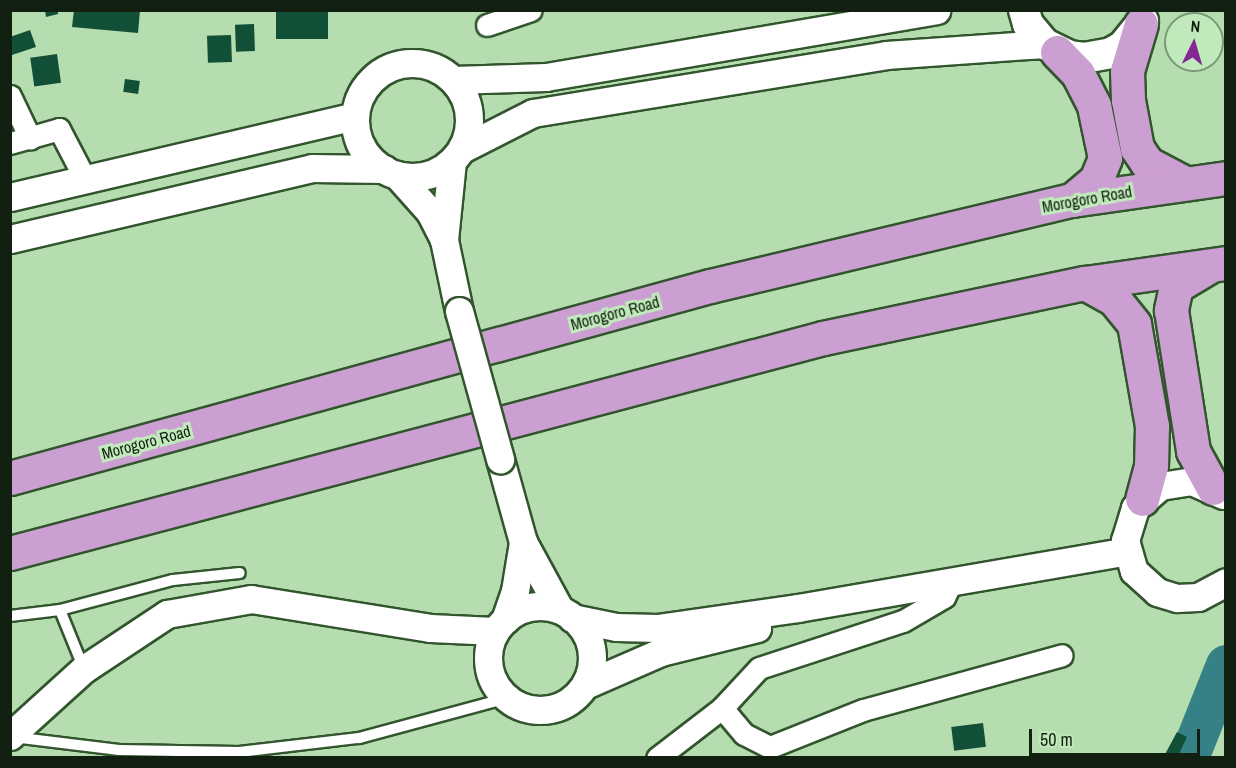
<!DOCTYPE html>
<html>
<head>
<meta charset="utf-8">
<style>
	body { margin:0 }
	#map { position:relative; width:1236px; height:768px; overflow:hidden; background:#b5ddb0; font-family:"Archivo Narrow",sans-serif }
	div>[style] { position:absolute }
	.river>* { height:40px; margin:-20px; padding:0 20px; transform-origin:20px; border-radius:20px; background:#368186 }
	.building>* { inset:0; background:#124f37; transform-origin:0 0 }
	.roads { filter:drop-shadow(2px 0 #32552e) drop-shadow(-2px 0 #32552e) drop-shadow(0 2px #32552e) drop-shadow(0 -2px #32552e) }
	.service>* { height:10px; margin:-5px; padding:0 5px; transform-origin:5px; border-radius:5px; background:#fff }
	.minor>* { height:21px; margin:-10.5px; padding:0 10.5px; transform-origin:10.5px; border-radius:10.5px; background:#fff }
	.tertiary>* { height:27px; margin:-13.5px; padding:0 13.5px; transform-origin:13.5px; border-radius:13.5px; background:#fff }
	.tertiary>.ring { margin:-13.5px; padding:0; box-sizing:content-box; background:none; border:27px solid #fff; border-radius:50% }
	.secondary>* { height:30px; margin:-15px; padding:0 15px; transform-origin:15px; border-radius:15px; background:#fff }
	.trunk>* { height:33px; margin:-16.5px; padding:0 16.5px; transform-origin:16.5px; border-radius:16.5px; background:#cc9fd2 }
	.bridges { filter:drop-shadow(2px 0 #32552e) drop-shadow(-2px 0 #32552e) drop-shadow(0 2px #32552e) drop-shadow(0 -2px #32552e) }
	.tertiary-bridge>* { height:27px; margin:-13.5px; padding:0 13.5px; transform-origin:13.5px; border-radius:13.5px; background:#fff }
	span { translate:-50% -50%; white-space:nowrap; text-align:center; line-height:1.15; -webkit-text-stroke:6px #c1eabc; paint-order:stroke }
	.street-label { font-size:16px; color:#112010 }
	.frame { position:absolute; inset:0; border:12px solid #112010; pointer-events:none }
	.north { position:absolute; left:1164px; top:12px; width:60px; height:60px; box-sizing:border-box; background:#c1eabc; border:2px solid #7b9977; border-radius:50%; rotate:5deg; font-size:16px; font-weight:700; line-height:24px; text-align:center; color:#112010 }
	.north::after { content:''; display:block; margin:auto; width:21px; height:27px; background:#842792; clip-path:polygon(50% 0,100% 100%,50% 72%,0 100%) }
	.scale { position:absolute; left:1029px; top:729px; width:171px; height:27px; box-sizing:border-box; border:3px solid #112010; border-top:0; padding-left:8px; font-size:18px; line-height:21px; white-space:nowrap; color:#112010; -webkit-text-stroke:4px #c1eabc; paint-order:stroke }
</style>
</head>
<body>
<div id="map">
	<div class="river">
		<i style="left:1189px;top:758px;width:100px;rotate:-68.3deg"></i>
	</div>
	<div class="building">
		<i style="clip-path:polygon(45px 10px,58px 10px,58px 14px,46px 17px)"></i>
		<i style="clip-path:polygon(74px 10px,140px 10px,138px 33px,72px 27px)"></i>
		<i style="left:276px;top:10px;width:52px;height:29px"></i>
		<i style="left:254px;top:24px;width:27px;height:19px;rotate:88deg"></i>
		<i style="clip-path:polygon(30px 30px,36px 47px,12px 55px,10px 37px)"></i>
		<i style="left:231px;top:35px;width:27px;height:24px;rotate:88deg"></i>
		<i style="left:57px;top:54px;width:29px;height:27px;rotate:82deg"></i>
		<i style="left:125px;top:79px;width:15px;height:13px;rotate:8deg"></i>
		<i style="left:983px;top:723px;width:24px;height:32px;rotate:83deg"></i>
		<i style="clip-path:polygon(1177px 732px,1187px 737px,1177px 758px,1163px 758px)"></i>
	</div>
	<div class="roads">
		<div class="service">
			<i style="left:60px;top:610px;width:117px;rotate:-14.9deg"></i>
			<i style="left:173px;top:580px;width:67px;rotate:-6deg"></i>
			<i style="left:10px;top:616px;width:50px;rotate:-6.8deg"></i>
			<i style="left:60px;top:610px;width:64px;rotate:67.9deg"></i>
			<i style="left:13px;top:737px;width:107px;rotate:7deg"></i>
			<i style="left:119px;top:750px;width:120px;rotate:1deg"></i>
			<i style="left:239px;top:752px;width:121px;rotate:-6.7deg"></i>
			<i style="left:359px;top:738px;width:153px;rotate:-15.1deg"></i>
		</div>
		<div class="minor">
			<i style="left:487px;top:25px;width:46px;rotate:-18.8deg"></i>
			<i style="left:10px;top:96px;width:47px;rotate:64.5deg"></i>
			<i style="left:10px;top:143px;width:51px;rotate:-15.9deg"></i>
			<i style="left:59px;top:129px;width:56px;rotate:62.5deg"></i>
			<i style="left:722px;top:708px;width:34px;rotate:50deg"></i>
			<i style="left:744px;top:734px;width:29px;rotate:27deg"></i>
			<i style="left:770px;top:747px;width:100px;rotate:-21.7deg"></i>
			<i style="left:863px;top:710px;width:206px;rotate:-15.4deg"></i>
			<i style="left:657px;top:758px;width:82px;rotate:-37.6deg"></i>
			<i style="left:722px;top:708px;width:54px;rotate:-47.2deg"></i>
			<i style="left:759px;top:668px;width:151px;rotate:-18.1deg"></i>
			<i style="left:903px;top:621px;width:48px;rotate:-30.3deg"></i>
			<i style="left:944px;top:597px;width:20px;rotate:-63deg"></i>
		</div>
		<div class="tertiary">
			<i class="ring" style="left:355px;top:63px;width:87px;height:87px"></i>
			<i style="left:453px;top:80px;width:93px;rotate:-1.8deg"></i>
			<i style="left:546px;top:77px;width:396px;rotate:-9.7deg"></i>
			<i style="left:462px;top:149px;width:80px;rotate:-26.9deg"></i>
			<i style="left:533px;top:113px;width:358px;rotate:-9.3deg"></i>
			<i style="left:886px;top:55px;width:159px;rotate:-4deg"></i>
			<i style="left:397px;top:175px;width:50px;rotate:48.3deg"></i>
			<i style="left:430px;top:212px;width:31px;rotate:63deg"></i>
			<i style="left:444px;top:240px;width:73px;rotate:78.1deg"></i>
			<i style="left:10px;top:197px;width:354px;rotate:-13.2deg"></i>
			<i style="left:10px;top:239px;width:310px;rotate:-13.2deg"></i>
			<i style="left:312px;top:168px;width:72px;rotate:0.8deg"></i>
			<i style="left:444px;top:240px;width:79px;rotate:-84.2deg"></i>
			<i style="left:500px;top:459px;width:86px;rotate:74.5deg"></i>
			<i style="left:523px;top:542px;width:77px;rotate:61.4deg"></i>
			<i style="left:1223px;top:495px;width:34px;rotate:-156deg"></i>
			<i style="left:1192px;top:481px;width:32px;rotate:171deg"></i>
			<i style="left:1160px;top:486px;width:33px;rotate:139deg"></i>
			<i style="left:1135px;top:508px;width:34px;rotate:107deg"></i>
			<i style="left:1125px;top:540px;width:32px;rotate:74deg"></i>
			<i style="left:1134px;top:571px;width:31px;rotate:42deg"></i>
			<i style="left:1157px;top:592px;width:21px;rotate:17deg"></i>
			<i style="left:1177px;top:598px;width:21px;rotate:-3deg"></i>
			<i style="left:1198px;top:597px;width:32px;rotate:-28deg"></i>
			<i class="ring" style="left:488px;top:606px;width:77px;height:77px"></i>
			<i style="left:572px;top:618px;width:45px;rotate:11.6deg"></i>
			<i style="left:616px;top:627px;width:42px;rotate:1.4deg"></i>
			<i style="left:658px;top:628px;width:141px;rotate:-8.1deg"></i>
			<i style="left:798px;top:608px;width:334px;rotate:-9.8deg"></i>
			<i style="left:505px;top:620px;width:31px;rotate:-71deg"></i>
			<i style="left:515px;top:591px;width:50px;rotate:-80.7deg"></i>
			<i style="left:585px;top:685px;width:83px;rotate:-23.5deg"></i>
			<i style="left:661px;top:652px;width:99px;rotate:-14deg"></i>
			<i style="left:10px;top:736px;width:100px;rotate:-42.2deg"></i>
			<i style="left:84px;top:669px;width:100px;rotate:-33.5deg"></i>
			<i style="left:167px;top:614px;width:85px;rotate:-10.1deg"></i>
			<i style="left:251px;top:599px;width:181px;rotate:9.2deg"></i>
			<i style="left:430px;top:628px;width:65px;rotate:2.6deg"></i>
		</div>
		<div class="secondary">
			<i style="left:1024px;top:10px;width:15px;rotate:74deg"></i>
			<i style="left:1028px;top:24px;width:26px;rotate:50deg"></i>
			<i style="left:1045px;top:44px;width:28px;rotate:26deg"></i>
			<i style="left:1070px;top:56px;width:14px;rotate:8deg"></i>
			<i style="left:1084px;top:58px;width:27px;rotate:-10deg"></i>
			<i style="left:1111px;top:53px;width:14px;rotate:-30deg"></i>
			<i style="left:1123px;top:46px;width:32px;rotate:-51deg"></i>
		</div>
		<div class="trunk">
			<i style="left:1141px;top:24px;width:49px;rotate:106.6deg"></i>
			<i style="left:1127px;top:71px;width:29px;rotate:88deg"></i>
			<i style="left:1128px;top:100px;width:49px;rotate:79.4deg"></i>
			<i style="left:1137px;top:148px;width:18px;rotate:56deg"></i>
			<i style="left:1147px;top:163px;width:43px;rotate:27.8deg"></i>
			<i style="left:1057px;top:52px;width:30px;rotate:46deg"></i>
			<i style="left:1078px;top:74px;width:36px;rotate:63deg"></i>
			<i style="left:1094px;top:106px;width:53px;rotate:78.1deg"></i>
			<i style="left:1105px;top:158px;width:24px;rotate:112deg"></i>
			<i style="left:1096px;top:180px;width:31px;rotate:140deg"></i>
			<i style="left:1208px;top:267px;width:37px;rotate:149deg"></i>
			<i style="left:1176px;top:286px;width:25px;rotate:102deg"></i>
			<i style="left:1171px;top:310px;width:143px;rotate:81.1deg"></i>
			<i style="left:1193px;top:451px;width:42px;rotate:61.6deg"></i>
			<i style="left:1085px;top:283px;width:33px;rotate:29deg"></i>
			<i style="left:1114px;top:299px;width:32px;rotate:51deg"></i>
			<i style="left:1134px;top:324px;width:104px;rotate:80deg"></i>
			<i style="left:1152px;top:426px;width:40px;rotate:91.4deg"></i>
			<i style="left:1151px;top:466px;width:34px;rotate:105deg"></i>
			<i style="left:10px;top:478px;width:726px;rotate:-15.34deg"></i>
			<i style="left:710px;top:286px;width:372px;rotate:-13.4deg"></i>
			<i style="left:1072px;top:200px;width:156px;rotate:-8.1deg"></i>
			<i style="left:10px;top:553px;width:841px;rotate:-14.81deg"></i>
			<i style="left:823px;top:338px;width:268px;rotate:-11.9deg"></i>
			<i style="left:1085px;top:283px;width:142px;rotate:-8.1deg"></i>
		</div>
	</div>
	<div class="bridges">
		<div class="tertiary-bridge">
			<i style="left:459px;top:311px;width:154px;rotate:74.5deg"></i>
		</div>
	</div>
	<div class="street-label">
		<span style="left:1087px;top:199px;rotate:-10deg">Morogoro Road</span>
		<span style="left:615px;top:313px;rotate:-15deg">Morogoro Road</span>
		<span style="left:146px;top:442px;rotate:-15deg">Morogoro Road</span>
	</div>
	<div class="frame"></div>
	<div class="north">N</div>
	<div class="scale">50 m</div>
</div>
</body>
</html>
